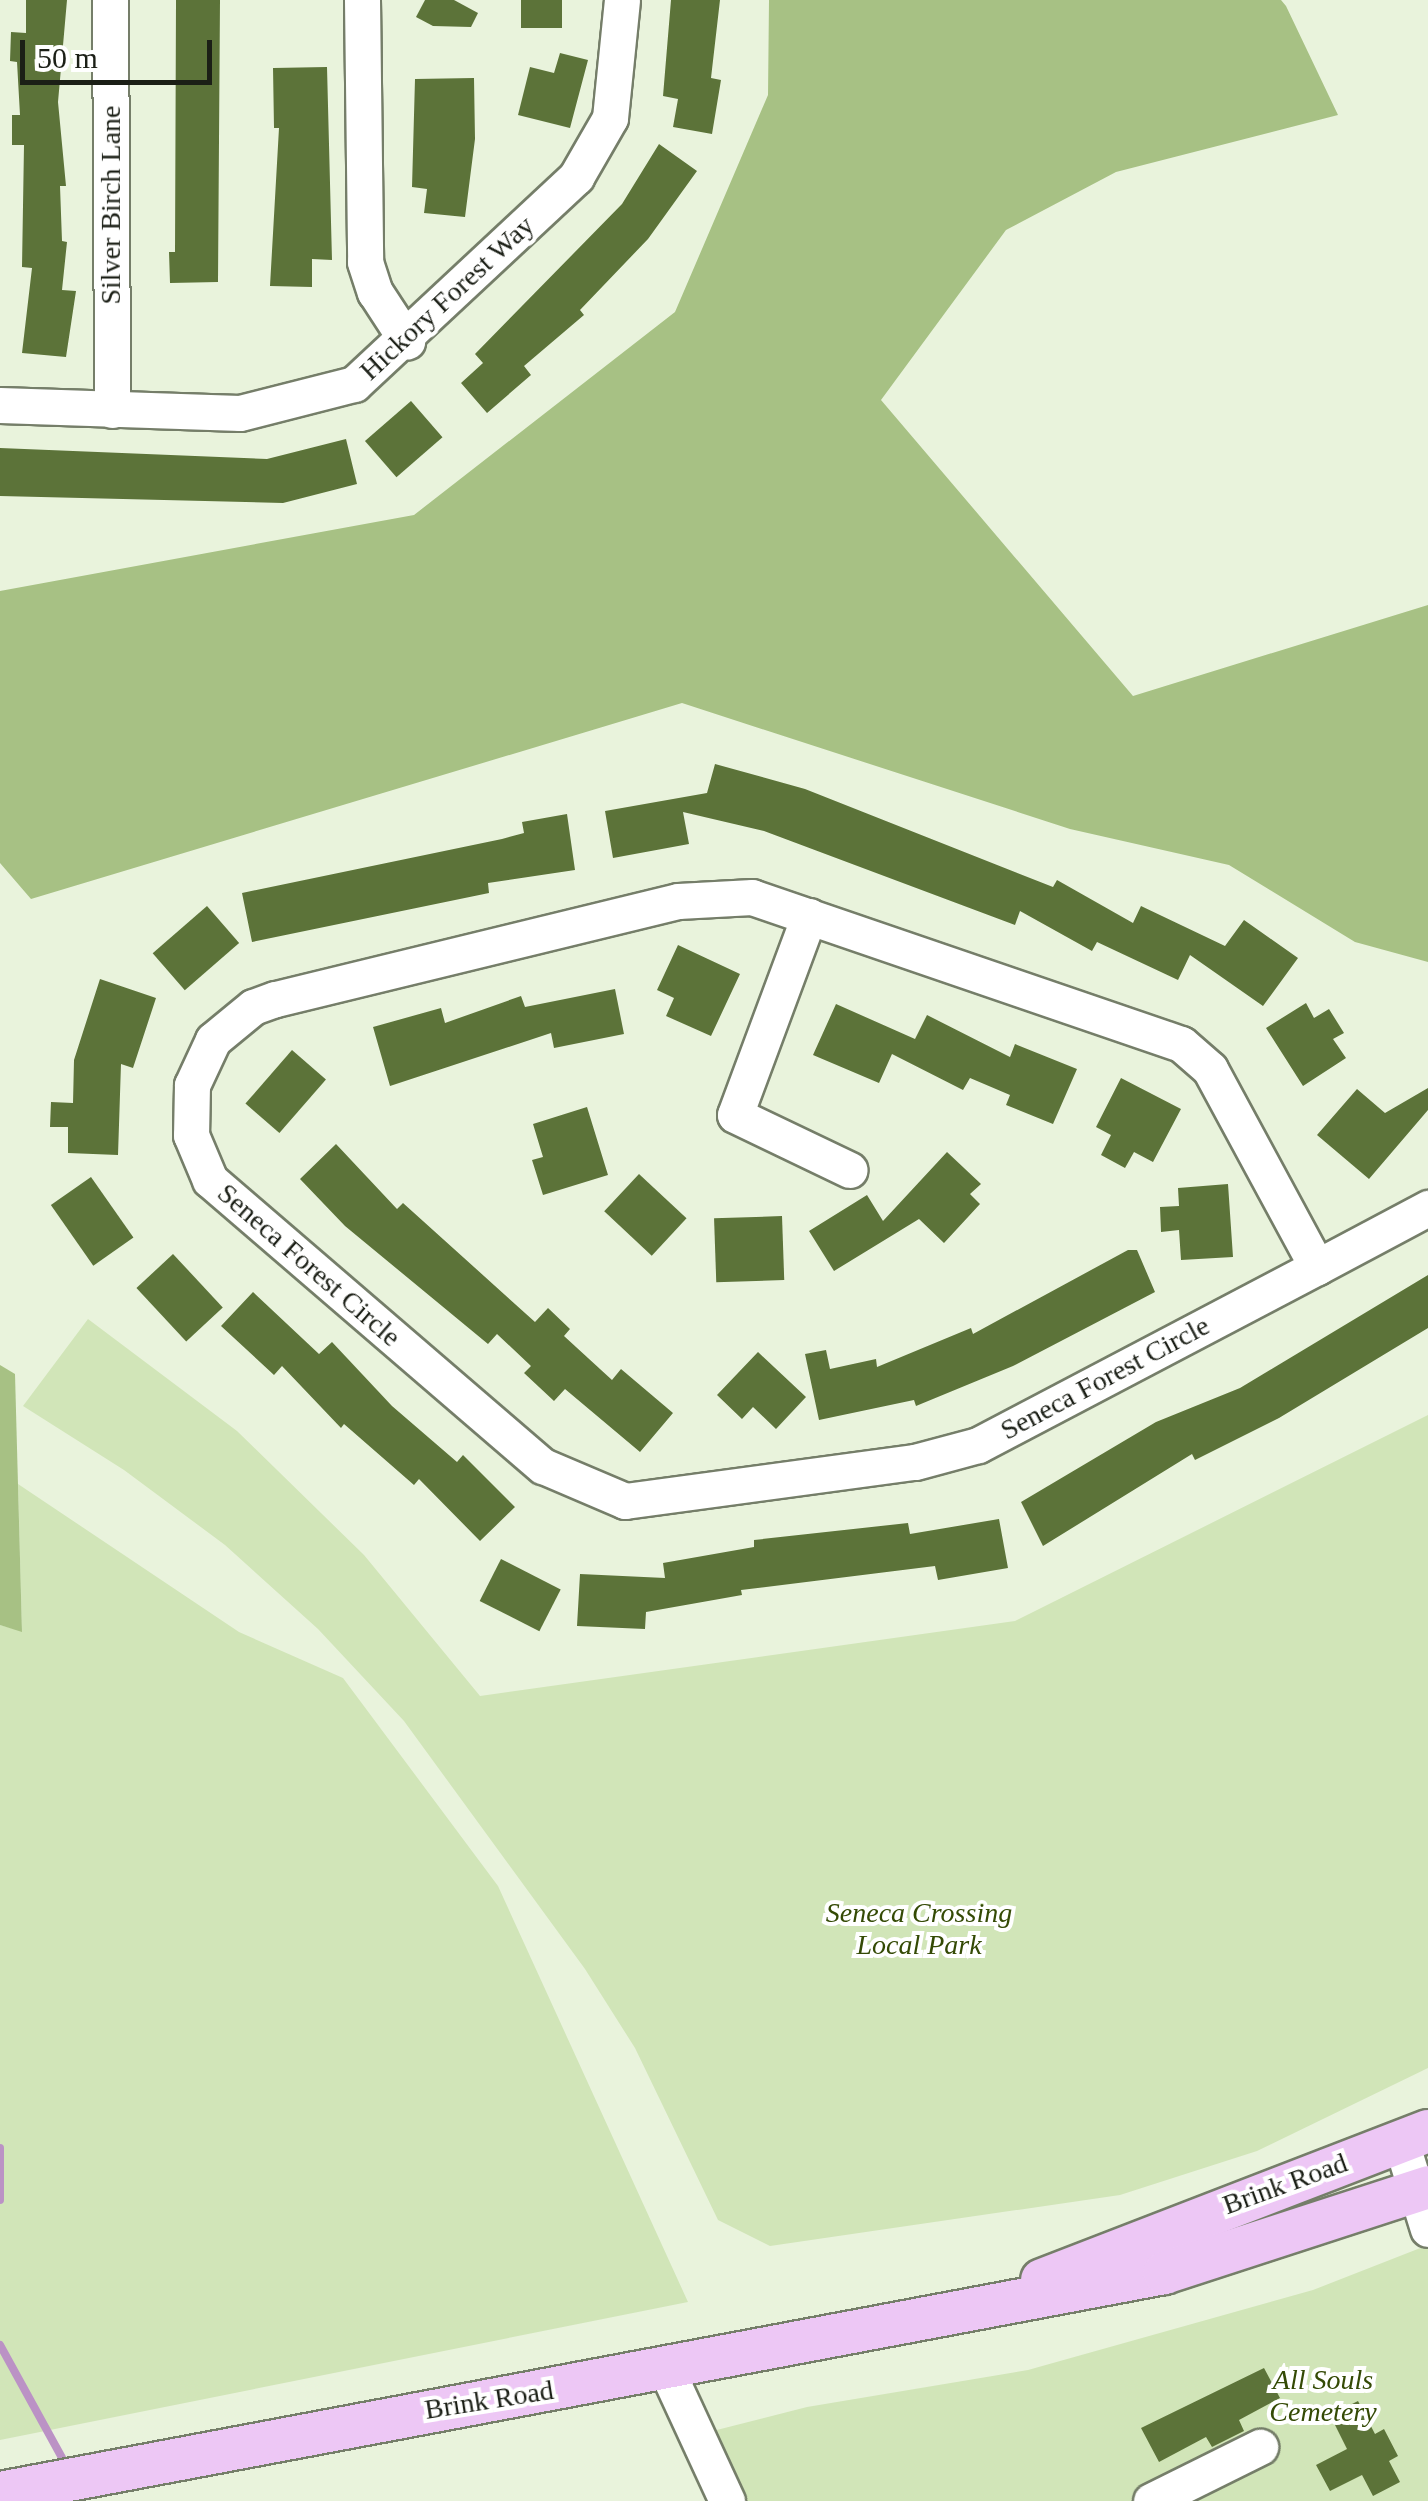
<!DOCTYPE html>
<html>
<head>
<meta charset="utf-8">
<style>
	body { margin:0 }
	#map { position:relative; width:1428px; height:2501px; overflow:hidden; background:#e9f3dc; font-family:"Times New Roman",serif }
	div>[style] { position:absolute }
	.green>* { inset:0; background:#d1e5b8 }
	.forest>* { inset:0; background:#a7c184 }
	.stream>* { height:8px; margin:-4px; padding:0 4px; transform-origin:4px; border-radius:4px; background:#bb92c5 }
	.building>* { inset:0; background:#5c7339; transform-origin:0 0 }
	.roads { filter:drop-shadow(2px 0 #757e69) drop-shadow(-2px 0 #757e69) drop-shadow(0 2px #757e69) drop-shadow(0 -2px #757e69) }
	.minor>* { height:35px; margin:-17.5px; padding:0 17.5px; transform-origin:17.5px; border-radius:17.5px; background:#fff }
	.major>* { height:42px; margin:-21px; padding:0 21px; transform-origin:21px; border-radius:21px; background:#edc7f5 }
	span { translate:-50% -50%; white-space:nowrap; text-align:center; line-height:1.15; -webkit-text-stroke:8px #fff; paint-order:stroke }
	.street-label { font-size:28px; color:#1b1f16 }
	.park-label { font-size:28px; color:#344a05; font-style:italic }
	.scale { position:absolute; left:20px; top:40px; width:192px; height:45px; box-sizing:border-box; border:5px solid #1b1f16; border-top:0; padding-left:12px; font-size:30px; line-height:35px; white-space:nowrap; color:#1b1f16; -webkit-text-stroke:8px #fff; paint-order:stroke }
</style>
</head>
<body>
<div id="map">
	<div class="green">
		<i style="clip-path:polygon(88px 1319px,237px 1431px,364px 1555px,480px 1696px,1015px 1621px,1428px 1415px,1428px 2068px,1257px 2151px,1120px 2195px,770px 2246px,718px 2220px,635px 2048px,585px 1969px,404px 1721px,318px 1629px,225px 1545px,124px 1470px,23px 1406px)"></i>
		<i style="clip-path:polygon(18px 1484px,239px 1632px,343px 1678px,498px 1886px,688px 2302px,0 2440px,0 1625px,22px 1631px)"></i>
		<i style="clip-path:polygon(1428px 2245px,1428px 2501px,727px 2501px,697px 2435px,807px 2407px,1028px 2370px,1313px 2290px)"></i>
	</div>
	<div class="forest">
		<i style="clip-path:polygon(769px 0,1281px 0,1286px 6px,1338px 115px,1116px 172px,1006px 230px,881px 400px,1133px 696px,1428px 605px,1428px 962px,1355px 942px,1229px 865px,1070px 829px,682px 703px,31px 899px,0 863px,0 591px,414px 515px,675px 312px,768px 95px)"></i>
		<i style="clip-path:polygon(0 1365px,15px 1374px,22px 1632px,0 1625px)"></i>
	</div>
	<div class="stream">
		<i style="left:0;top:2148px;width:52px;rotate:90deg"></i>
		<i style="left:0;top:2345px;width:135px;rotate:61.2deg"></i>
	</div>
	<div class="building">
		<i style="clip-path:polygon(26px 0,67px 0,58px 102px,66px 186px,60px 186px,62px 241px,67px 242px,62px 290px,76px 291px,66px 357px,22px 353px,32px 268px,22px 267px,24px 145px,12px 145px,12px 115px,20px 115px,17px 62px,10px 61px,11px 32px,26px 33px)"></i>
		<i style="clip-path:polygon(176px 0,220px 0,218px 282px,170px 283px,169px 252px,175px 252px)"></i>
		<i style="clip-path:polygon(425px 0,454px 0,478px 13px,471px 27px,433px 26px,416px 17px)"></i>
		<i style="left:521px;top:0;width:41px;height:28px"></i>
		<i style="clip-path:polygon(671px 0,720px 0,711px 78px,721px 80px,712px 134px,673px 127px,678px 99px,663px 96px)"></i>
		<i style="clip-path:polygon(560px 53px,588px 60px,570px 128px,518px 115px,530px 67px,554px 73px)"></i>
		<i style="clip-path:polygon(327px 67px,332px 260px,312px 259px,312px 287px,270px 286px,279px 128px,274px 128px,273px 68px)"></i>
		<i style="clip-path:polygon(474px 78px,475px 139px,465px 217px,424px 213px,427px 189px,412px 187px,415px 79px)"></i>
		<i style="clip-path:polygon(659px 144px,697px 171px,648px 239px,580px 310px,584px 315px,524px 366px,531px 375px,487px 413px,461px 383px,483px 363px,475px 354px,622px 204px)"></i>
		<i style="left:411px;top:401px;width:48px;height:61px;rotate:49deg"></i>
		<i style="clip-path:polygon(346px 439px,357px 484px,283px 503px,0 496px,0 448px,267px 459px)"></i>
		<i style="clip-path:polygon(715px 764px,805px 789px,1053px 887px,1057px 880px,1133px 923px,1141px 906px,1225px 946px,1244px 920px,1298px 958px,1263px 1006px,1190px 955px,1178px 980px,1097px 942px,1092px 951px,1020px 911px,1015px 925px,764px 831px,683px 812px,689px 844px,613px 858px,605px 811px,707px 793px)"></i>
		<i style="clip-path:polygon(567px 814px,575px 870px,488px 883px,489px 893px,252px 942px,242px 893px,502px 839px,524px 833px,522px 822px)"></i>
		<i style="left:207px;top:906px;width:49px;height:72px;rotate:49deg"></i>
		<i style="clip-path:polygon(678px 945px,740px 974px,711px 1036px,666px 1016px,674px 998px,657px 990px)"></i>
		<i style="clip-path:polygon(100px 979px,156px 998px,133px 1068px,121px 1064px,118px 1155px,68px 1153px,68px 1127px,50px 1127px,51px 1102px,73px 1103px,74px 1060px)"></i>
		<i style="clip-path:polygon(615px 989px,624px 1034px,554px 1048px,551px 1033px,390px 1086px,373px 1027px,441px 1008px,445px 1023px,521px 996px,525px 1007px)"></i>
		<i style="clip-path:polygon(1306px 1003px,1314px 1018px,1329px 1009px,1344px 1033px,1333px 1039px,1346px 1058px,1303px 1086px,1266px 1028px)"></i>
		<i style="clip-path:polygon(836px 1004px,915px 1039px,927px 1015px,1010px 1057px,1015px 1044px,1077px 1069px,1053px 1124px,1006px 1105px,1010px 1095px,970px 1078px,963px 1090px,892px 1054px,879px 1083px,813px 1055px)"></i>
		<i style="left:292px;top:1050px;width:45px;height:71px;rotate:41deg"></i>
		<i style="clip-path:polygon(1121px 1078px,1181px 1109px,1153px 1162px,1134px 1152px,1125px 1168px,1101px 1155px,1111px 1135px,1096px 1127px)"></i>
		<i style="clip-path:polygon(1428px 1088px,1428px 1110px,1369px 1179px,1317px 1135px,1357px 1089px,1385px 1113px)"></i>
		<i style="clip-path:polygon(587px 1107px,608px 1175px,543px 1195px,532px 1160px,543px 1157px,533px 1124px)"></i>
		<i style="clip-path:polygon(336px 1144px,397px 1209px,403px 1203px,535px 1322px,548px 1308px,570px 1329px,564px 1336px,612px 1380px,621px 1369px,673px 1413px,640px 1452px,565px 1389px,554px 1401px,524px 1373px,531px 1366px,497px 1334px,488px 1344px,345px 1226px,300px 1179px)"></i>
		<i style="clip-path:polygon(947px 1152px,981px 1184px,970px 1194px,980px 1204px,944px 1243px,919px 1219px,834px 1271px,809px 1231px,867px 1195px,883px 1221px)"></i>
		<i style="left:639px;top:1174px;width:65px;height:51px;rotate:43deg"></i>
		<i style="left:91px;top:1177px;width:74px;height:49px;rotate:55deg"></i>
		<i style="clip-path:polygon(1228px 1184px,1233px 1257px,1181px 1260px,1179px 1230px,1161px 1232px,1160px 1207px,1179px 1206px,1178px 1188px)"></i>
		<i style="left:782px;top:1216px;width:64px;height:68px;rotate:88deg"></i>
		<i style="clip-path:polygon(1128px 1250px,1137px 1250px,1155px 1292px,1013px 1366px,916px 1406px,914px 1400px,819px 1420px,805px 1354px,826px 1350px,830px 1369px,876px 1359px,877px 1367px,971px 1328px,973px 1334px)"></i>
		<i style="left:173px;top:1254px;width:73px;height:50px;rotate:47deg"></i>
		<i style="clip-path:polygon(1428px 1275px,1428px 1328px,1279px 1418px,1195px 1460px,1192px 1454px,1043px 1546px,1021px 1502px,1156px 1422px,1240px 1388px)"></i>
		<i style="clip-path:polygon(253px 1292px,319px 1354px,332px 1342px,392px 1406px,457px 1462px,463px 1455px,515px 1507px,480px 1541px,419px 1479px,414px 1485px,344px 1424px,341px 1428px,282px 1366px,274px 1375px,221px 1326px)"></i>
		<i style="clip-path:polygon(758px 1352px,806px 1397px,776px 1429px,753px 1407px,742px 1419px,717px 1395px)"></i>
		<i style="clip-path:polygon(999px 1519px,1008px 1568px,938px 1580px,935px 1566px,741px 1590px,742px 1595px,646px 1612px,645px 1629px,577px 1626px,580px 1574px,665px 1578px,663px 1563px,754px 1547px,754px 1540px,908px 1523px,910px 1534px)"></i>
		<i style="left:501px;top:1559px;width:67px;height:47px;rotate:27deg"></i>
		<i style="clip-path:polygon(1264px 2368px,1280px 2398px,1239px 2420px,1244px 2431px,1212px 2447px,1206px 2437px,1159px 2462px,1141px 2428px)"></i>
		<i style="clip-path:polygon(1358px 2401px,1375px 2434px,1384px 2429px,1398px 2456px,1389px 2461px,1400px 2482px,1373px 2496px,1362px 2475px,1330px 2491px,1316px 2465px,1347px 2449px,1330px 2415px)"></i>
	</div>
	<div class="roads">
		<div class="minor">
			<i style="left:110px;top:0;width:410px;rotate:89.7deg"></i>
			<i style="left:362px;top:0;width:262px;rotate:89.3deg"></i>
			<i style="left:365px;top:262px;width:32px;rotate:72deg"></i>
			<i style="left:375px;top:292px;width:59px;rotate:56.9deg"></i>
			<i style="left:0;top:405px;width:240px;rotate:1.9deg"></i>
			<i style="left:240px;top:413px;width:118px;rotate:-14.3deg"></i>
			<i style="left:354px;top:384px;width:304px;rotate:-43deg"></i>
			<i style="left:576px;top:177px;width:68px;rotate:-60deg"></i>
			<i style="left:610px;top:118px;width:119px;rotate:-84.2deg"></i>
			<i style="left:809px;top:916px;width:212px;rotate:110.4deg"></i>
			<i style="left:735px;top:1115px;width:127px;rotate:25.6deg"></i>
			<i style="left:1317px;top:1267px;width:225px;rotate:-118.4deg"></i>
			<i style="left:1210px;top:1069px;width:38px;rotate:-139deg"></i>
			<i style="left:1181px;top:1044px;width:453px;rotate:-161.1deg"></i>
			<i style="left:752px;top:897px;width:74px;rotate:176.9deg"></i>
			<i style="left:678px;top:901px;width:415px;rotate:166.3deg"></i>
			<i style="left:275px;top:999px;width:23px;rotate:160deg"></i>
			<i style="left:253px;top:1007px;width:52px;rotate:140.5deg"></i>
			<i style="left:213px;top:1040px;width:50px;rotate:115deg"></i>
			<i style="left:192px;top:1085px;width:50px;rotate:91.1deg"></i>
			<i style="left:191px;top:1135px;width:49px;rotate:67.1deg"></i>
			<i style="left:210px;top:1180px;width:439px;rotate:40.7deg"></i>
			<i style="left:543px;top:1466px;width:89px;rotate:23.1deg"></i>
			<i style="left:625px;top:1501px;width:293px;rotate:-7.7deg"></i>
			<i style="left:915px;top:1462px;width:65px;rotate:-15.1deg"></i>
			<i style="left:978px;top:1445px;width:383px;rotate:-27.7deg"></i>
			<i style="left:1317px;top:1267px;width:126px;rotate:-28deg"></i>
			<i style="left:1401px;top:2142px;width:91px;rotate:72.8deg"></i>
			<i style="left:667px;top:2371px;width:143px;rotate:65.2deg"></i>
			<i style="left:1151px;top:2501px;width:122px;rotate:-26.4deg"></i>
		</div>
		<div class="major">
			<i style="left:1042px;top:2280px;width:414px;rotate:-21.1deg"></i>
			<i style="left:0;top:2493px;width:1185px;rotate:-10.7deg"></i>
			<i style="left:1164px;top:2273px;width:278px;rotate:-18deg"></i>
		</div>
	</div>
	<div class="street-label">
		<span style="left:111px;top:205px;rotate:-90deg">Silver Birch Lane</span>
		<span style="left:447px;top:298px;rotate:-43deg">Hickory Forest Way</span>
		<span style="left:309px;top:1265px;rotate:41deg">Seneca Forest Circle</span>
		<span style="left:1105px;top:1378px;rotate:-28deg">Seneca Forest Circle</span>
		<span style="left:1285px;top:2184px;rotate:-20deg">Brink Road</span>
		<span style="left:489px;top:2400px;rotate:-9deg">Brink Road</span>
	</div>
	<div class="park-label">
		<span style="left:919px;top:1929px">Seneca Crossing<br>Local Park</span>
		<span style="left:1323px;top:2396px">All Souls<br>Cemetery</span>
	</div>
	<div class="scale">50 m</div>
</div>
</body>
</html>
